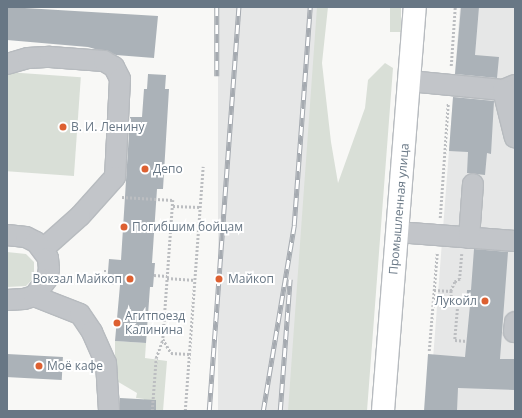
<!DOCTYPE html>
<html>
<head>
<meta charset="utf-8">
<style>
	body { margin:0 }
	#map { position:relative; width:522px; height:418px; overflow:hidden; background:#f8f8f6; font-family:"Open Sans",sans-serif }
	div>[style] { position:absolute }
	.built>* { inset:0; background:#e6e7e7; transform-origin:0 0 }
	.green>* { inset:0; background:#d9dfd7; transform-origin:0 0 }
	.building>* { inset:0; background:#abb2b8; transform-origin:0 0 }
	.path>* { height:2.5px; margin-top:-1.25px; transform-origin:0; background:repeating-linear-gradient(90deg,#bcbec1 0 2px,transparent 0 4px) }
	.roads { filter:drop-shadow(1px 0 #b7bbbf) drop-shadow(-1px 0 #b7bbbf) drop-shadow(0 1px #b7bbbf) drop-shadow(0 -1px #b7bbbf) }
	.minor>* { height:20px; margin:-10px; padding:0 10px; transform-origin:10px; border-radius:10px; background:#c2c5c9 }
	.major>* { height:22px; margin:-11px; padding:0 11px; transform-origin:11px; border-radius:11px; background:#fff }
	.rail>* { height:4.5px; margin-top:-2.25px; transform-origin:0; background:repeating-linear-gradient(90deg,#fff 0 9px,#a5aab0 0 18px); box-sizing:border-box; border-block:1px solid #a5aab0 }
	.dots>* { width:11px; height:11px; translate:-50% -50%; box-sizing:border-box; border:2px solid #fff; border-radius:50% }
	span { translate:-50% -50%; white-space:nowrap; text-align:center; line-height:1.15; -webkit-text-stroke:4px #fff; paint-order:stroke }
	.poi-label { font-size:12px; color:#687785 }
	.left { translate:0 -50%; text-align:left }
	.right { translate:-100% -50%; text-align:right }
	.street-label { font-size:12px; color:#687785 }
	.frame { position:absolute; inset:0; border:8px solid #687785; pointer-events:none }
</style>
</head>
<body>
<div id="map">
	<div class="built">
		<i style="left:218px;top:7px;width:99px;height:405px"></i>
		<i style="clip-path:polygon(460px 7px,515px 7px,515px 411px,429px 411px)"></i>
	</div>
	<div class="green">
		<i style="clip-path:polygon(317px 7px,328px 7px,322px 63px,331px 142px,338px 183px,365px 108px,368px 80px,385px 63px,393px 68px,367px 411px,288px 411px)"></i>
		<i style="left:390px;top:7px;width:11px;height:25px"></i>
		<i style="left:7px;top:72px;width:74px;height:99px;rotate:4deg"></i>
		<i style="clip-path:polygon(7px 252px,26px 254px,34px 262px,34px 278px,26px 286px,7px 287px)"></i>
		<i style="clip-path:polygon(115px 341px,146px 343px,145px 358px,167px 361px,163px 411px,143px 411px,144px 399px,136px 398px,137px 393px,115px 380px)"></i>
	</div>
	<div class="building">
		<i style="clip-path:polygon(8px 7px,158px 16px,154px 58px,116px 55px,88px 47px,7px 40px)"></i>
		<i style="clip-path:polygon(461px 7px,479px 7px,475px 55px,499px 57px,497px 78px,455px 74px)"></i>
		<i style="clip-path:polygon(148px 74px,166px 75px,165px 89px,169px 89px,163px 189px,157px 189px,152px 263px,155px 263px,153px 287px,150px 287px,146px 343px,115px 341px,120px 285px,107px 284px,109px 259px,121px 260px,130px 117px,142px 117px,144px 89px,147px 89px)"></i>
		<i style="clip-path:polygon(453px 97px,494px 101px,491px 154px,487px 153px,485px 175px,467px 173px,468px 152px,449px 151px)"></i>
		<i style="clip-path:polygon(474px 249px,508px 252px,500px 359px,515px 359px,515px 390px,458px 388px,457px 411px,424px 411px,428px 354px,465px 357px,470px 305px,466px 305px,467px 290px,471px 290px)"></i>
		<i style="left:7px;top:354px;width:56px;height:23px;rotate:3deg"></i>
		<i style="clip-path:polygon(120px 398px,156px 400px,156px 411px,120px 411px)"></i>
	</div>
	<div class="path">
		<i style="left:451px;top:66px;width:59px;rotate:-86.1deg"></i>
		<i style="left:122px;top:197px;width:51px;rotate:3.4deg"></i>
		<i style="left:173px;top:200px;width:139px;rotate:94.1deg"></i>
		<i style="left:163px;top:339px;width:16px;rotate:60deg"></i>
		<i style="left:171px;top:353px;width:18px;rotate:3deg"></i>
		<i style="left:173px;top:206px;width:27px;rotate:2deg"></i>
		<i style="left:440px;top:218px;width:115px;rotate:-86deg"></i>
		<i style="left:462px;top:254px;width:25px;rotate:95deg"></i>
		<i style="left:460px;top:279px;width:6px;rotate:149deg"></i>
		<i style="left:455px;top:282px;width:10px;rotate:114deg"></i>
		<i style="left:451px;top:291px;width:10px;rotate:84deg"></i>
		<i style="left:452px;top:301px;width:7px;rotate:34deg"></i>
		<i style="left:458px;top:305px;width:35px;rotate:95deg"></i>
		<i style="left:455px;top:340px;width:12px;rotate:5deg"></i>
		<i style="left:104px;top:271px;width:4px"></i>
		<i style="left:154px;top:275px;width:13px;rotate:4deg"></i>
		<i style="left:167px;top:278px;width:28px;rotate:4deg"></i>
		<i style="left:434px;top:290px;width:17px;rotate:3deg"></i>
		<i style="left:429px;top:351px;width:98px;rotate:-85.3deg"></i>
		<i style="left:152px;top:411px;width:53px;rotate:-85.7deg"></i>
		<i style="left:156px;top:358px;width:20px;rotate:-70deg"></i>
		<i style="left:185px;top:411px;width:245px;rotate:-85.8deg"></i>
	</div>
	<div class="roads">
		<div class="minor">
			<i style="left:7px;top:64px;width:22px;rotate:-16deg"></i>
			<i style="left:28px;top:58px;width:22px;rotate:-3deg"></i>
			<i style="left:50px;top:57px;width:54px;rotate:4.2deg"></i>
			<i style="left:104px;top:61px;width:12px;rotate:31deg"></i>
			<i style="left:114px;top:67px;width:13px;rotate:63deg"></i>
			<i style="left:120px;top:79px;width:98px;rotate:92.9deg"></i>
			<i style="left:115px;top:177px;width:52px;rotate:131.9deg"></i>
			<i style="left:80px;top:216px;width:50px;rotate:138.3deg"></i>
			<i style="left:409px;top:81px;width:94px;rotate:5.5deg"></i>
			<i style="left:503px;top:90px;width:13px;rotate:-23deg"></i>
			<i style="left:503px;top:90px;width:49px;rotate:76deg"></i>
			<i style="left:397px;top:232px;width:118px;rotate:4.4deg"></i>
			<i style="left:7px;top:235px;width:19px;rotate:6deg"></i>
			<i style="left:26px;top:237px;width:11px;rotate:27deg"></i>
			<i style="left:36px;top:242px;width:20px;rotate:53deg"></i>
			<i style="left:48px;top:258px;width:11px;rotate:85deg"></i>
			<i style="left:49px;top:269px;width:10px;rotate:101deg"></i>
			<i style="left:47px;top:279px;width:21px;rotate:127deg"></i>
			<i style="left:34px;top:296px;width:10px;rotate:163deg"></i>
			<i style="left:24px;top:299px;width:17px;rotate:177deg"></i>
			<i style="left:469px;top:238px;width:54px;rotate:-85.8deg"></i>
			<i style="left:34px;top:296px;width:49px;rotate:21.4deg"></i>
			<i style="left:80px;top:314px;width:22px;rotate:56deg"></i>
			<i style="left:92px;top:332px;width:34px;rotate:66deg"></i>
			<i style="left:106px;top:363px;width:48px;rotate:86.4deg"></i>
			<i style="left:514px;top:332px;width:10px;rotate:-84deg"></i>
		</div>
		<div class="major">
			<i style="left:383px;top:411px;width:405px;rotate:-85.5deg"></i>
		</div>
	</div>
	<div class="rail">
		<i style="left:217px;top:7px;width:69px;rotate:90deg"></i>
		<i style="left:209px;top:411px;width:405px;rotate:-85.8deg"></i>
		<i style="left:263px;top:411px;width:189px;rotate:-80.5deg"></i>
		<i style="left:294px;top:225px;width:219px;rotate:-85.8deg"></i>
		<i style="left:280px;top:411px;width:132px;rotate:-85.7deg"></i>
	</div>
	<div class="dots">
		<i style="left:63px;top:127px;background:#dd6031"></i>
		<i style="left:145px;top:169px;background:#dd6031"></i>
		<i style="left:124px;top:227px;background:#dd6031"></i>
		<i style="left:130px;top:279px;background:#dd6031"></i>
		<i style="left:219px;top:279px;background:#dd6031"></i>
		<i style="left:485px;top:301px;background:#dd6031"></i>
		<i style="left:117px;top:323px;background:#dd6031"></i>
		<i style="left:39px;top:366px;background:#dd6031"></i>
	</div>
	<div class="poi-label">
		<span class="left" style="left:71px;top:127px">В. И. Ленину</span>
		<span class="left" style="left:153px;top:169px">Депо</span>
		<span class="left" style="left:132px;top:227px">Погибшим бойцам</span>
		<span class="right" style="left:122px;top:279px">Вокзал Майкоп</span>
		<span class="left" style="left:228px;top:279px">Майкоп</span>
		<span class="right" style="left:477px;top:301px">Лукойл</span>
		<span class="left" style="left:125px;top:323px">Агитпоезд<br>Калинина</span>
		<span class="left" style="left:47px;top:366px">Моё кафе</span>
	</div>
	<div class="street-label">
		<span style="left:399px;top:209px;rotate:-85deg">Промышленная улица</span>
	</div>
	<div class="frame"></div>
</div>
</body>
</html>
